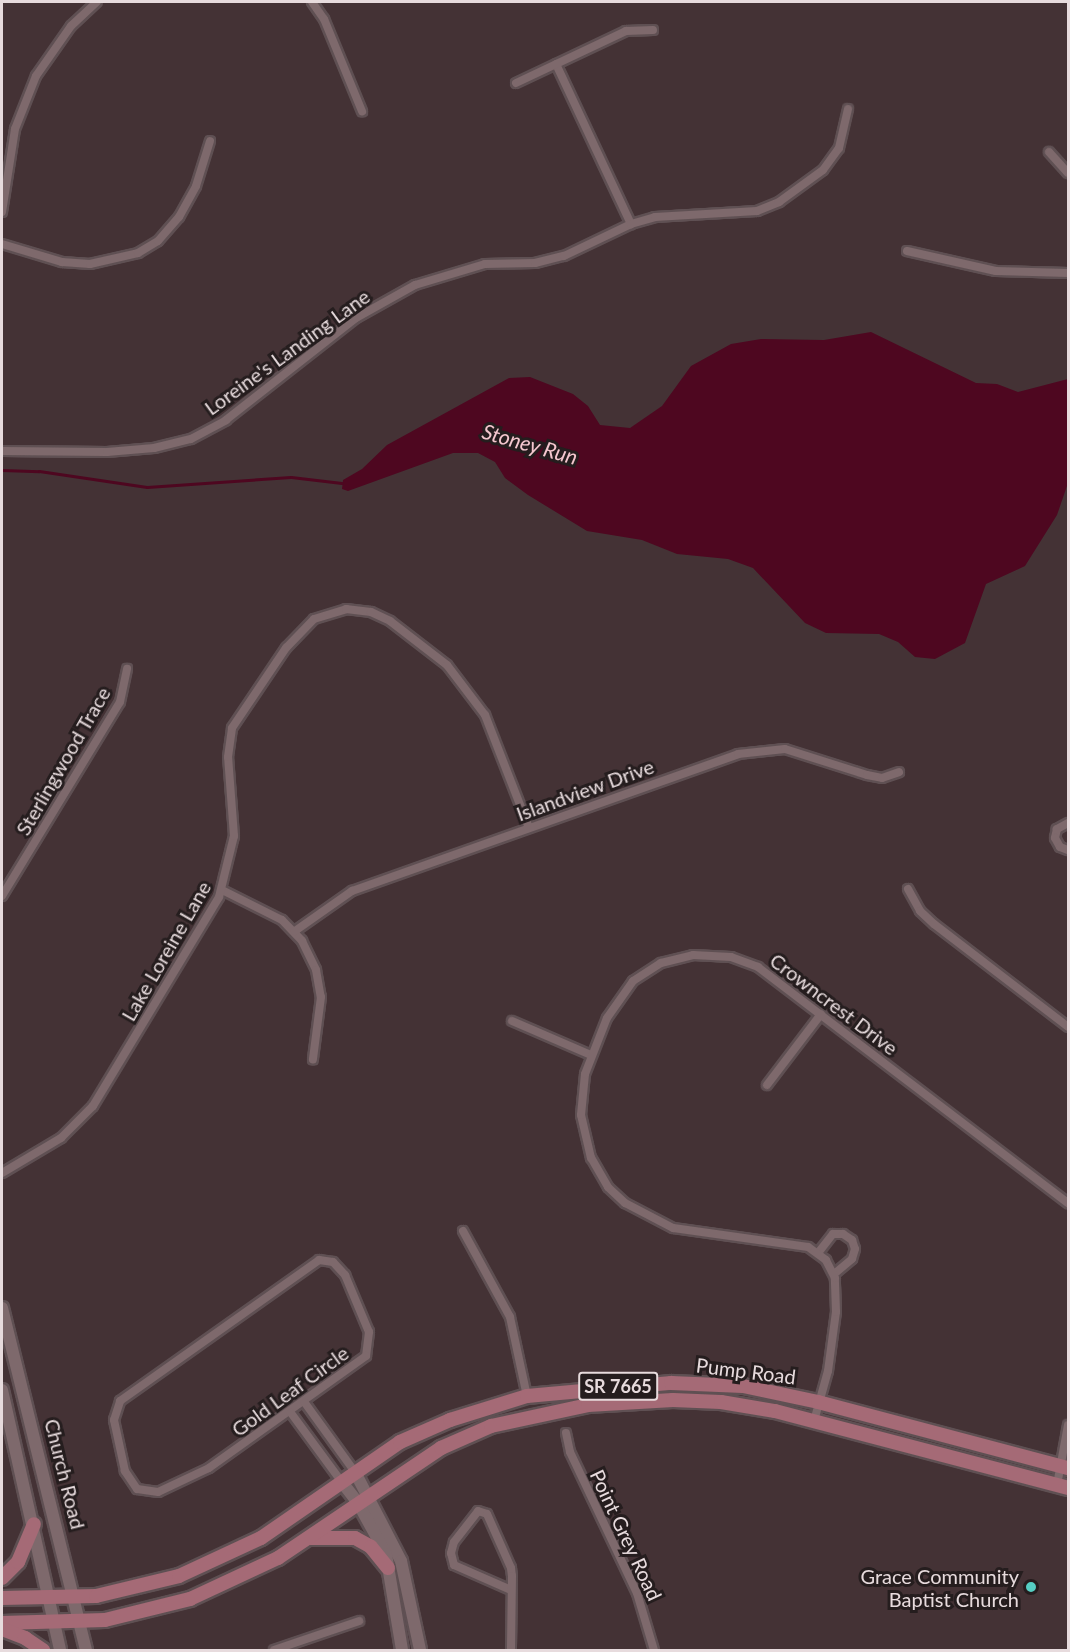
<!DOCTYPE html>
<html>
<head>
<meta charset="utf-8">
<style>
	body { margin:0 }
	#map { position:relative; width:1070px; height:1652px; overflow:hidden; background:#443235; font-family:Lato,sans-serif }
	div>[style] { position:absolute }
	.water>* { inset:0; background:#4e0720 }
	.stream>* { height:3px; margin:-1.5px; padding:0 1.5px; transform-origin:1.5px; border-radius:1.5px; background:#4e0720 }
	.roads { filter:drop-shadow(2px 0 #5f5053) drop-shadow(-2px 0 #5f5053) drop-shadow(0 2px #5f5053) drop-shadow(0 -2px #5f5053) }
	.street>* { height:8px; margin:-4px; padding:0 4px; transform-origin:4px; border-radius:4px; background:#7e696c }
	.secondary>* { height:12px; margin:-6px; padding:0 6px; transform-origin:6px; border-radius:6px; background:#7e696c }
	.primary>* { height:14px; margin:-7px; padding:0 7px; transform-origin:7px; border-radius:7px; background:#a56a76 }
	.dots>* { width:16px; height:16px; translate:-50% -50%; box-sizing:border-box; border:3px solid #251d1e; border-radius:50% }
	span { translate:-50% -50%; white-space:nowrap; text-align:center; line-height:1.15; -webkit-text-stroke:6px #251d1e; paint-order:stroke }
	.shield-label span { padding:2px 4px; background:#251d1e; border:2px solid; border-radius:4px; -webkit-text-stroke-width:0 }
	.shield-label { font-size:18px; color:#e7dbdd; font-weight:700 }
	.street-label { font-size:20px; color:#e7dbdd }
	.poi-label { font-size:20px; color:#e7dbdd }
	.right { translate:-100% -50%; text-align:right }
	.water-label { font-size:21px; color:#f5c7cf; font-style:italic }
	.frame { position:absolute; inset:0; border:3px solid #e7dbdd; pointer-events:none }
</style>
</head>
<body>
<div id="map">
	<div class="water">
		<i style="clip-path:polygon(871px 332px,976px 383px,997px 384px,1018px 392px,1068px 379px,1068px 483px,1057px 515px,1025px 566px,986px 584px,965px 643px,935px 659px,915px 657px,898px 642px,879px 634px,826px 633px,805px 623px,753px 568px,728px 559px,677px 554px,642px 540px,587px 531px,528px 495px,505px 478px,495px 462px,478px 453px,453px 453px,348px 491px,342px 489px,343px 480px,362px 469px,387px 445px,509px 378px,530px 377px,573px 394px,588px 406px,600px 425px,630px 428px,662px 406px,691px 366px,731px 344px,761px 339px,824px 340px)"></i>
	</div>
	<div class="stream">
		<i style="left:2px;top:470px;width:37px;rotate:2deg"></i>
		<i style="left:39px;top:471px;width:109px;rotate:8.4deg"></i>
		<i style="left:147px;top:487px;width:144px;rotate:-4deg"></i>
		<i style="left:291px;top:477px;width:51px;rotate:6.7deg"></i>
	</div>
	<div class="roads">
		<div class="street">
			<i style="left:312px;top:2px;width:21px;rotate:55deg"></i>
			<i style="left:324px;top:19px;width:100px;rotate:67.6deg"></i>
			<i style="left:556px;top:64px;width:177px;rotate:64.9deg"></i>
			<i style="left:516px;top:83px;width:122px;rotate:-25.3deg"></i>
			<i style="left:626px;top:31px;width:27px;rotate:-2deg"></i>
			<i style="left:1049px;top:152px;width:28px;rotate:48deg"></i>
			<i style="left:2px;top:212px;width:84px;rotate:-81.1deg"></i>
			<i style="left:15px;top:129px;width:57px;rotate:-68.4deg"></i>
			<i style="left:36px;top:76px;width:61px;rotate:-55deg"></i>
			<i style="left:71px;top:26px;width:35px;rotate:-43deg"></i>
			<i style="left:2px;top:244px;width:63px;rotate:16.7deg"></i>
			<i style="left:62px;top:262px;width:28px;rotate:4deg"></i>
			<i style="left:90px;top:264px;width:49px;rotate:-12.9deg"></i>
			<i style="left:138px;top:253px;width:23px;rotate:-31deg"></i>
			<i style="left:158px;top:241px;width:32px;rotate:-49deg"></i>
			<i style="left:179px;top:217px;width:35px;rotate:-61deg"></i>
			<i style="left:196px;top:186px;width:47px;rotate:-72.7deg"></i>
			<i style="left:907px;top:251px;width:91px;rotate:12.7deg"></i>
			<i style="left:996px;top:271px;width:72px;rotate:1.6deg"></i>
			<i style="left:2px;top:451px;width:105px;rotate:0.5deg"></i>
			<i style="left:107px;top:452px;width:47px;rotate:-4.9deg"></i>
			<i style="left:154px;top:448px;width:38px;rotate:-14deg"></i>
			<i style="left:191px;top:439px;width:40px;rotate:-28deg"></i>
			<i style="left:226px;top:420px;width:165px;rotate:-38.1deg"></i>
			<i style="left:356px;top:318px;width:68px;rotate:-29.2deg"></i>
			<i style="left:415px;top:285px;width:73px;rotate:-16.7deg"></i>
			<i style="left:485px;top:264px;width:50px;rotate:-1.1deg"></i>
			<i style="left:535px;top:263px;width:30px;rotate:-14deg"></i>
			<i style="left:564px;top:256px;width:74px;rotate:-25.5deg"></i>
			<i style="left:631px;top:224px;width:25px;rotate:-16deg"></i>
			<i style="left:655px;top:217px;width:102px;rotate:-3.4deg"></i>
			<i style="left:757px;top:211px;width:24px;rotate:-22deg"></i>
			<i style="left:779px;top:202px;width:54px;rotate:-36deg"></i>
			<i style="left:823px;top:170px;width:27px;rotate:-54deg"></i>
			<i style="left:839px;top:148px;width:40px;rotate:-77deg"></i>
			<i style="left:1068px;top:823px;width:13px;rotate:151deg"></i>
			<i style="left:1057px;top:829px;width:9px;rotate:103deg"></i>
			<i style="left:1055px;top:838px;width:10px;rotate:61deg"></i>
			<i style="left:1060px;top:847px;width:9px;rotate:21deg"></i>
			<i style="left:908px;top:889px;width:25px;rotate:61deg"></i>
			<i style="left:920px;top:911px;width:19px;rotate:43deg"></i>
			<i style="left:934px;top:924px;width:169px;rotate:37.5deg"></i>
			<i style="left:222px;top:890px;width:67px;rotate:26.6deg"></i>
			<i style="left:282px;top:920px;width:29px;rotate:46deg"></i>
			<i style="left:302px;top:941px;width:32px;rotate:64deg"></i>
			<i style="left:316px;top:970px;width:27px;rotate:80deg"></i>
			<i style="left:321px;top:997px;width:63px;rotate:97.4deg"></i>
			<i style="left:2px;top:896px;width:227px;rotate:-58.7deg"></i>
			<i style="left:120px;top:702px;width:34px;rotate:-78deg"></i>
			<i style="left:295px;top:931px;width:70px;rotate:-35.1deg"></i>
			<i style="left:352px;top:891px;width:410px;rotate:-19.5deg"></i>
			<i style="left:738px;top:754px;width:47px;rotate:-6.1deg"></i>
			<i style="left:785px;top:749px;width:86px;rotate:17.6deg"></i>
			<i style="left:867px;top:775px;width:15px;rotate:11deg"></i>
			<i style="left:882px;top:778px;width:18px;rotate:-19deg"></i>
			<i style="left:512px;top:1021px;width:86px;rotate:23.3deg"></i>
			<i style="left:767px;top:1085px;width:89px;rotate:-52.7deg"></i>
			<i style="left:2px;top:1173px;width:69px;rotate:-30.7deg"></i>
			<i style="left:61px;top:1138px;width:45px;rotate:-45deg"></i>
			<i style="left:93px;top:1106px;width:244px;rotate:-58.9deg"></i>
			<i style="left:219px;top:897px;width:63px;rotate:-76.2deg"></i>
			<i style="left:234px;top:836px;width:79px;rotate:-94.3deg"></i>
			<i style="left:228px;top:757px;width:29px;rotate:-82deg"></i>
			<i style="left:232px;top:728px;width:97px;rotate:-56deg"></i>
			<i style="left:286px;top:648px;width:40px;rotate:-46deg"></i>
			<i style="left:314px;top:619px;width:34px;rotate:-17deg"></i>
			<i style="left:346px;top:609px;width:25px;rotate:7deg"></i>
			<i style="left:371px;top:612px;width:21px;rotate:25deg"></i>
			<i style="left:390px;top:621px;width:72px;rotate:37.7deg"></i>
			<i style="left:447px;top:665px;width:63px;rotate:52.8deg"></i>
			<i style="left:485px;top:715px;width:121px;rotate:68.7deg"></i>
			<i style="left:463px;top:1231px;width:98px;rotate:61.3deg"></i>
			<i style="left:510px;top:1317px;width:81px;rotate:77.9deg"></i>
			<i style="left:818px;top:1253px;width:24px;rotate:-52deg"></i>
			<i style="left:833px;top:1234px;width:10px"></i>
			<i style="left:843px;top:1234px;width:11px;rotate:34deg"></i>
			<i style="left:852px;top:1240px;width:9px;rotate:72deg"></i>
			<i style="left:855px;top:1249px;width:10px;rotate:107deg"></i>
			<i style="left:852px;top:1259px;width:23px;rotate:140deg"></i>
			<i style="left:319px;top:1260px;width:14px;rotate:8deg"></i>
			<i style="left:333px;top:1262px;width:18px;rotate:47deg"></i>
			<i style="left:345px;top:1275px;width:62px;rotate:67.2deg"></i>
			<i style="left:369px;top:1332px;width:24px;rotate:97deg"></i>
			<i style="left:366px;top:1356px;width:193px;rotate:144.5deg"></i>
			<i style="left:209px;top:1468px;width:56px;rotate:154.8deg"></i>
			<i style="left:158px;top:1492px;width:21px;rotate:-172deg"></i>
			<i style="left:137px;top:1489px;width:22px;rotate:-124deg"></i>
			<i style="left:125px;top:1471px;width:52px;rotate:-102.2deg"></i>
			<i style="left:114px;top:1420px;width:20px;rotate:-72deg"></i>
			<i style="left:120px;top:1401px;width:244px;rotate:-35.3deg"></i>
			<i style="left:305px;top:1403px;width:85px;rotate:54.1deg"></i>
			<i style="left:291px;top:1413px;width:84px;rotate:53.7deg"></i>
			<i style="left:814px;top:1421px;width:52px;rotate:-74.4deg"></i>
			<i style="left:828px;top:1371px;width:60px;rotate:-82.3deg"></i>
			<i style="left:836px;top:1312px;width:34px;rotate:-92deg"></i>
			<i style="left:835px;top:1278px;width:20px;rotate:-117deg"></i>
			<i style="left:826px;top:1260px;width:22px;rotate:-144deg"></i>
			<i style="left:808px;top:1247px;width:136px;rotate:-172deg"></i>
			<i style="left:673px;top:1228px;width:54px;rotate:-152.5deg"></i>
			<i style="left:625px;top:1203px;width:23px;rotate:-137deg"></i>
			<i style="left:608px;top:1187px;width:34px;rotate:-120deg"></i>
			<i style="left:591px;top:1158px;width:44px;rotate:-103.1deg"></i>
			<i style="left:581px;top:1115px;width:41px;rotate:-84.4deg"></i>
			<i style="left:585px;top:1074px;width:60px;rotate:-68.6deg"></i>
			<i style="left:607px;top:1018px;width:45px;rotate:-54.9deg"></i>
			<i style="left:633px;top:981px;width:33px;rotate:-33deg"></i>
			<i style="left:661px;top:963px;width:33px;rotate:-14deg"></i>
			<i style="left:693px;top:955px;width:38px;rotate:3deg"></i>
			<i style="left:731px;top:957px;width:29px;rotate:20deg"></i>
			<i style="left:758px;top:967px;width:390px;rotate:37.3deg"></i>
			<i style="left:566px;top:1433px;width:19px;rotate:78deg"></i>
			<i style="left:570px;top:1452px;width:156px;rotate:64.6deg"></i>
			<i style="left:637px;top:1593px;width:59px;rotate:73.4deg"></i>
			<i style="left:1057px;top:1485px;width:61px;rotate:-79.6deg"></i>
			<i style="left:511px;top:1590px;width:62px;rotate:-156.3deg"></i>
			<i style="left:454px;top:1565px;width:12px;rotate:-104deg"></i>
			<i style="left:451px;top:1553px;width:11px;rotate:-75deg"></i>
			<i style="left:454px;top:1542px;width:39px;rotate:-52deg"></i>
			<i style="left:478px;top:1511px;width:9px;rotate:18deg"></i>
			<i style="left:487px;top:1514px;width:59px;rotate:66deg"></i>
			<i style="left:511px;top:1568px;width:8px;rotate:83deg"></i>
			<i style="left:512px;top:1576px;width:74px;rotate:90.8deg"></i>
			<i style="left:274px;top:1650px;width:90px;rotate:-18.8deg"></i>
		</div>
		<div class="secondary">
			<i style="left:2px;top:1308px;width:352px;rotate:76.2deg"></i>
			<i style="left:2px;top:1390px;width:266px;rotate:77.4deg"></i>
			<i style="left:355px;top:1472px;width:100px;rotate:62.7deg"></i>
			<i style="left:401px;top:1561px;width:91px;rotate:77.9deg"></i>
			<i style="left:341px;top:1481px;width:28px;rotate:52deg"></i>
			<i style="left:358px;top:1503px;width:58px;rotate:61.2deg"></i>
			<i style="left:386px;top:1554px;width:97px;rotate:80.5deg"></i>
		</div>
		<div class="primary">
			<i style="left:309px;top:1538px;width:46px"></i>
			<i style="left:355px;top:1538px;width:18px;rotate:29deg"></i>
			<i style="left:371px;top:1547px;width:27px;rotate:51deg"></i>
			<i style="left:2px;top:1578px;width:23px;rotate:-45deg"></i>
			<i style="left:18px;top:1562px;width:41px;rotate:-67.2deg"></i>
			<i style="left:2px;top:1598px;width:94px;rotate:-1.2deg"></i>
			<i style="left:96px;top:1596px;width:85px;rotate:-13.5deg"></i>
			<i style="left:179px;top:1576px;width:90px;rotate:-24.9deg"></i>
			<i style="left:261px;top:1538px;width:169px;rotate:-34.6deg"></i>
			<i style="left:400px;top:1442px;width:55px;rotate:-23.7deg"></i>
			<i style="left:450px;top:1420px;width:81px;rotate:-17.3deg"></i>
			<i style="left:527px;top:1396px;width:145px;rotate:-5.2deg"></i>
			<i style="left:671px;top:1383px;width:72px;rotate:2.4deg"></i>
			<i style="left:743px;top:1386px;width:77px;rotate:12deg"></i>
			<i style="left:818px;top:1402px;width:259px;rotate:14.8deg"></i>
			<i style="left:2px;top:1623px;width:103px;rotate:-1.7deg"></i>
			<i style="left:105px;top:1620px;width:88px;rotate:-13.9deg"></i>
			<i style="left:190px;top:1599px;width:97px;rotate:-25deg"></i>
			<i style="left:278px;top:1558px;width:197px;rotate:-34deg"></i>
			<i style="left:441px;top:1448px;width:55px;rotate:-23.7deg"></i>
			<i style="left:491px;top:1426px;width:99px;rotate:-12.2deg"></i>
			<i style="left:588px;top:1405px;width:85px;rotate:-3.4deg"></i>
			<i style="left:673px;top:1400px;width:48px;rotate:2.4deg"></i>
			<i style="left:721px;top:1402px;width:55px;rotate:9.5deg"></i>
			<i style="left:775px;top:1411px;width:303px;rotate:14.7deg"></i>
			<i style="left:2px;top:1629px;width:25px;rotate:21deg"></i>
			<i style="left:25px;top:1638px;width:22px;rotate:34deg"></i>
		</div>
	</div>
	<div class="dots">
		<i style="left:1031px;top:1587px;background:#56cec3"></i>
	</div>
	<div class="shield-label">
		<span style="left:618px;top:1386px">SR 7665</span>
	</div>
	<div class="street-label">
		<span style="left:287px;top:352px;rotate:-36deg">Loreine's Landing Lane</span>
		<span style="left:63px;top:761px;rotate:-60deg">Sterlingwood Trace</span>
		<span style="left:585px;top:790px;rotate:-20deg">Islandview Drive</span>
		<span style="left:166px;top:951px;rotate:-60deg">Lake Loreine Lane</span>
		<span style="left:834px;top:1004px;rotate:37deg">Crowncrest Drive</span>
		<span style="left:746px;top:1371px;rotate:7deg">Pump Road</span>
		<span style="left:290px;top:1391px;rotate:-36deg">Gold Leaf Circle</span>
		<span style="left:65px;top:1474px;rotate:76deg">Church Road</span>
		<span style="left:626px;top:1535px;rotate:65deg">Point Grey Road</span>
	</div>
	<div class="poi-label">
		<span class="right" style="left:1019px;top:1588px">Grace Community<br>Baptist Church</span>
	</div>
	<div class="water-label">
		<span style="left:530px;top:444px;rotate:16deg">Stoney Run</span>
	</div>
	<div class="frame"></div>
</div>
</body>
</html>
